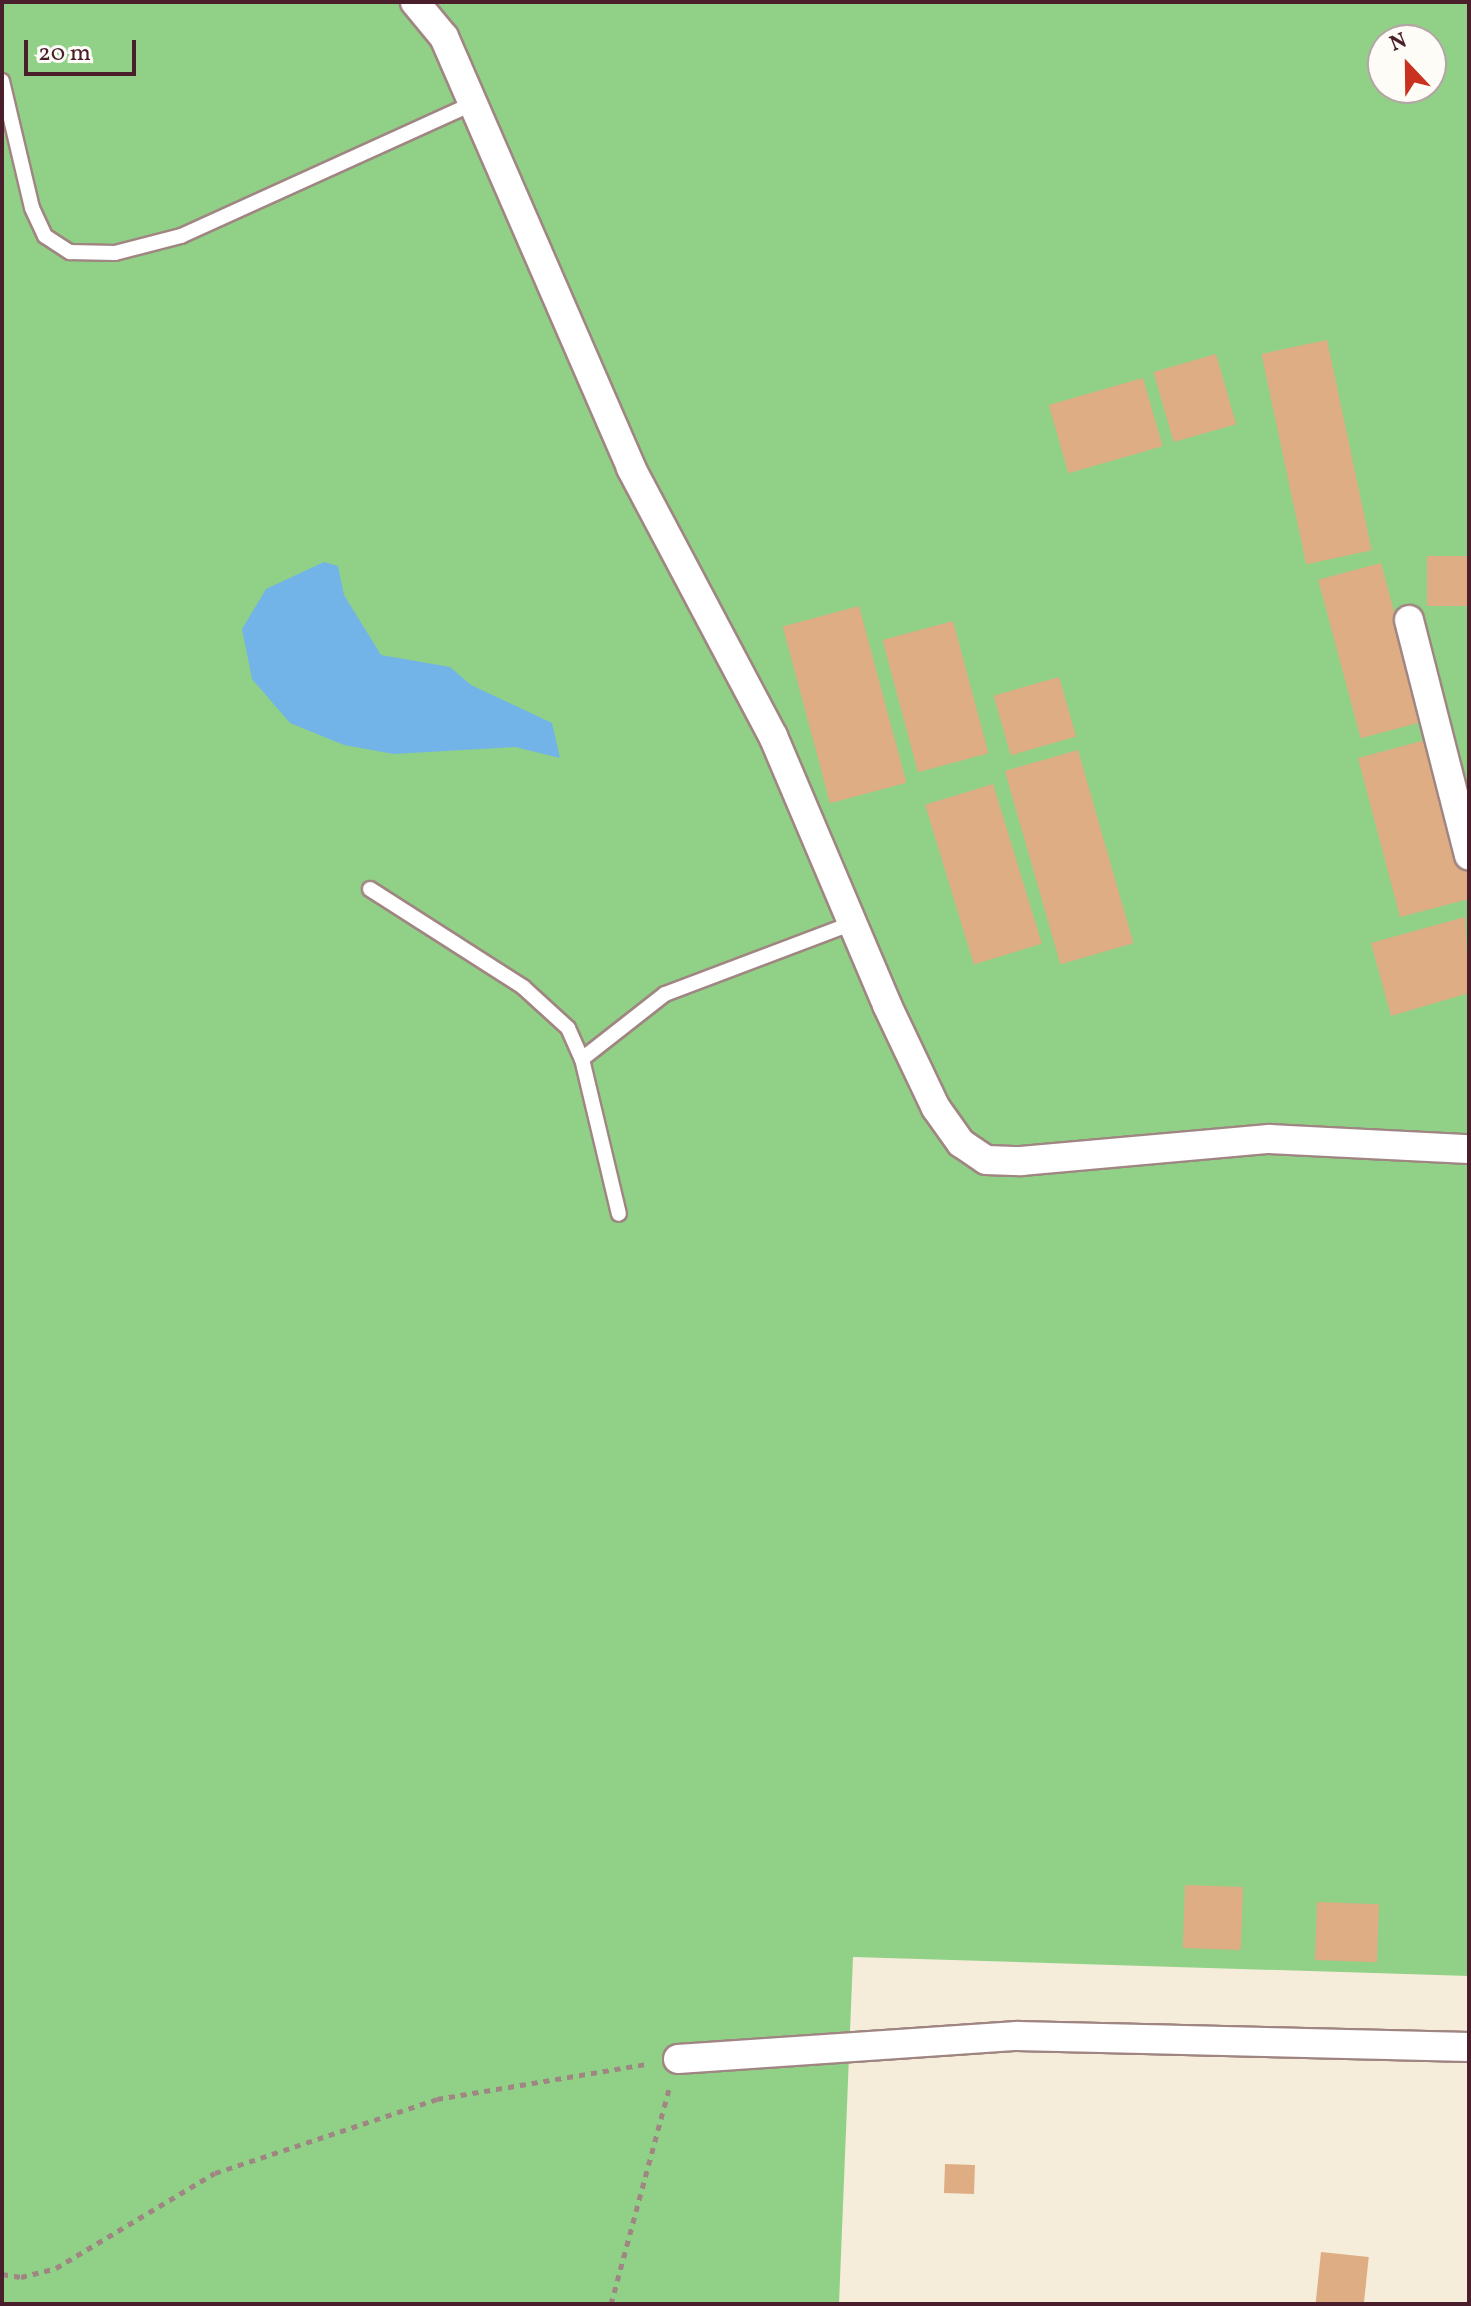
<!DOCTYPE html>
<html>
<head>
<meta charset="utf-8">
<style>
	body { margin:0 }
	#map { position:relative; width:1471px; height:2306px; overflow:hidden; background:#f5edd9; font-family:Vollkorn,serif }
	div>[style] { position:absolute }
	.green>* { inset:0; background:#91d187 }
	.water>* { inset:0; background:#72b4e7 }
	.building>* { inset:0; background:#dfad84; transform-origin:0 0 }
	.path>* { height:5px; margin-top:-2.5px; transform-origin:0; background:repeating-linear-gradient(90deg,#a08682 0 6px,transparent 0 12px) }
	.roads { filter:drop-shadow(2px 0 #a08682) drop-shadow(-2px 0 #a08682) drop-shadow(0 2px #a08682) drop-shadow(0 -2px #a08682) }
	.service>* { height:14px; margin:-7px; padding:0 7px; transform-origin:7px; border-radius:7px; background:#fff }
	.minor>* { height:28px; margin:-14px; padding:0 14px; transform-origin:14px; border-radius:14px; background:#fff }
	span { translate:-50% -50%; white-space:nowrap; text-align:center; line-height:1.15; -webkit-text-stroke:8px #fdfcf7; paint-order:stroke }
	.frame { position:absolute; inset:0; border:4px solid #4a1f2b; pointer-events:none }
	.north { position:absolute; left:1367px; top:24px; width:80px; height:80px; box-sizing:border-box; background:#fdfcf7; border:2px solid #b5a4a5; border-radius:50%; rotate:338deg; font-size:22px; font-weight:700; line-height:32px; text-align:center; color:#4a1f2b }
	.north::after { content:''; display:block; margin:auto; width:28px; height:36px; background:#c8321e; clip-path:polygon(50% 0,100% 100%,50% 72%,0 100%) }
	.scale { position:absolute; left:24px; top:40px; width:112px; height:36px; box-sizing:border-box; border:4px solid #4a1f2b; border-top:0; padding-left:10px; font-size:24px; line-height:28px; white-space:nowrap; color:#4a1f2b; -webkit-text-stroke:6px #fdfcf7; paint-order:stroke }
</style>
</head>
<body>
<div id="map">
	<div class="green">
		<i style="clip-path:polygon(evenodd,2px 2px,1469px 2px,1469px 1976px,853px 1957px,839px 2304px,2px 2304px,2px 2px,1383px 40px,1431px 40px,1431px 88px,1383px 88px,1383px 40px)"></i>
	</div>
	<div class="water">
		<i style="clip-path:polygon(324px 562px,338px 566px,344px 595px,381px 655px,450px 667px,471px 685px,552px 723px,560px 758px,515px 747px,394px 754px,344px 745px,290px 723px,252px 679px,242px 629px,266px 589px)"></i>
	</div>
	<div class="building">
		<i style="left:1327px;top:340px;width:215px;height:67px;rotate:78deg"></i>
		<i style="left:1216px;top:354px;width:73px;height:65px;rotate:74deg"></i>
		<i style="left:1143px;top:378px;width:71px;height:98px;rotate:74deg"></i>
		<i style="left:1469px;top:556px;width:50px;height:42px;rotate:90deg"></i>
		<i style="left:1381px;top:563px;width:164px;height:65px;rotate:75deg"></i>
		<i style="left:859px;top:606px;width:183px;height:79px;rotate:75deg"></i>
		<i style="left:953px;top:621px;width:137px;height:73px;rotate:75deg"></i>
		<i style="left:1059px;top:677px;width:62px;height:68px;rotate:74deg"></i>
		<i style="clip-path:polygon(1433px 738px,1469px 877px,1469px 899px,1400px 917px,1358px 758px)"></i>
		<i style="left:1078px;top:750px;width:201px;height:76px;rotate:74deg"></i>
		<i style="left:993px;top:784px;width:167px;height:71px;rotate:73deg"></i>
		<i style="clip-path:polygon(1465px 917px,1469px 993px,1391px 1016px,1371px 943px)"></i>
		<i style="left:1185px;top:1885px;width:58px;height:63px;rotate:2deg"></i>
		<i style="left:1317px;top:1902px;width:62px;height:58px;rotate:2deg"></i>
		<i style="left:945px;top:2164px;width:30px;height:29px;rotate:2deg"></i>
		<i style="left:1321px;top:2252px;width:48px;height:50px;rotate:6deg"></i>
	</div>
	<div class="path">
		<i style="left:2px;top:2274px;width:19px;rotate:9deg"></i>
		<i style="left:21px;top:2277px;width:36px;rotate:-14deg"></i>
		<i style="left:56px;top:2268px;width:185px;rotate:-30.9deg"></i>
		<i style="left:215px;top:2173px;width:234px;rotate:-18.4deg"></i>
		<i style="left:437px;top:2099px;width:213px;rotate:-9.5deg"></i>
		<i style="left:611px;top:2304px;width:223px;rotate:-74.9deg"></i>
	</div>
	<div class="roads">
		<div class="service">
			<i style="left:2px;top:81px;width:130px;rotate:76.7deg"></i>
			<i style="left:32px;top:208px;width:31px;rotate:65deg"></i>
			<i style="left:45px;top:236px;width:30px;rotate:33deg"></i>
			<i style="left:70px;top:252px;width:45px;rotate:1.3deg"></i>
			<i style="left:115px;top:253px;width:68px;rotate:-14.4deg"></i>
			<i style="left:181px;top:236px;width:322px;rotate:-24.4deg"></i>
			<i style="left:370px;top:889px;width:182px;rotate:32.6deg"></i>
			<i style="left:523px;top:987px;width:61px;rotate:42.3deg"></i>
			<i style="left:568px;top:1028px;width:34px;rotate:66deg"></i>
			<i style="left:582px;top:1059px;width:159px;rotate:76.6deg"></i>
			<i style="left:582px;top:1059px;width:105px;rotate:-38.1deg"></i>
			<i style="left:665px;top:994px;width:201px;rotate:-20.7deg"></i>
		</div>
		<div class="minor">
			<i style="left:415px;top:2px;width:45px;rotate:50.4deg"></i>
			<i style="left:444px;top:37px;width:470px;rotate:66.5deg"></i>
			<i style="left:631px;top:468px;width:303px;rotate:62.1deg"></i>
			<i style="left:773px;top:736px;width:292px;rotate:67deg"></i>
			<i style="left:887px;top:1005px;width:114px;rotate:64.6deg"></i>
			<i style="left:936px;top:1108px;width:43px;rotate:54.5deg"></i>
			<i style="left:961px;top:1143px;width:30px;rotate:34deg"></i>
			<i style="left:986px;top:1160px;width:35px;rotate:2deg"></i>
			<i style="left:1021px;top:1161px;width:249px;rotate:-5.1deg"></i>
			<i style="left:1269px;top:1139px;width:200px;rotate:2.9deg"></i>
			<i style="left:1409px;top:620px;width:243px;rotate:75.7deg"></i>
			<i style="left:678px;top:2059px;width:340px;rotate:-3.9deg"></i>
			<i style="left:1017px;top:2036px;width:452px;rotate:1.4deg"></i>
		</div>
	</div>
	<div class="frame"></div>
	<div class="north">N</div>
	<div class="scale">20 m</div>
</div>
</body>
</html>
